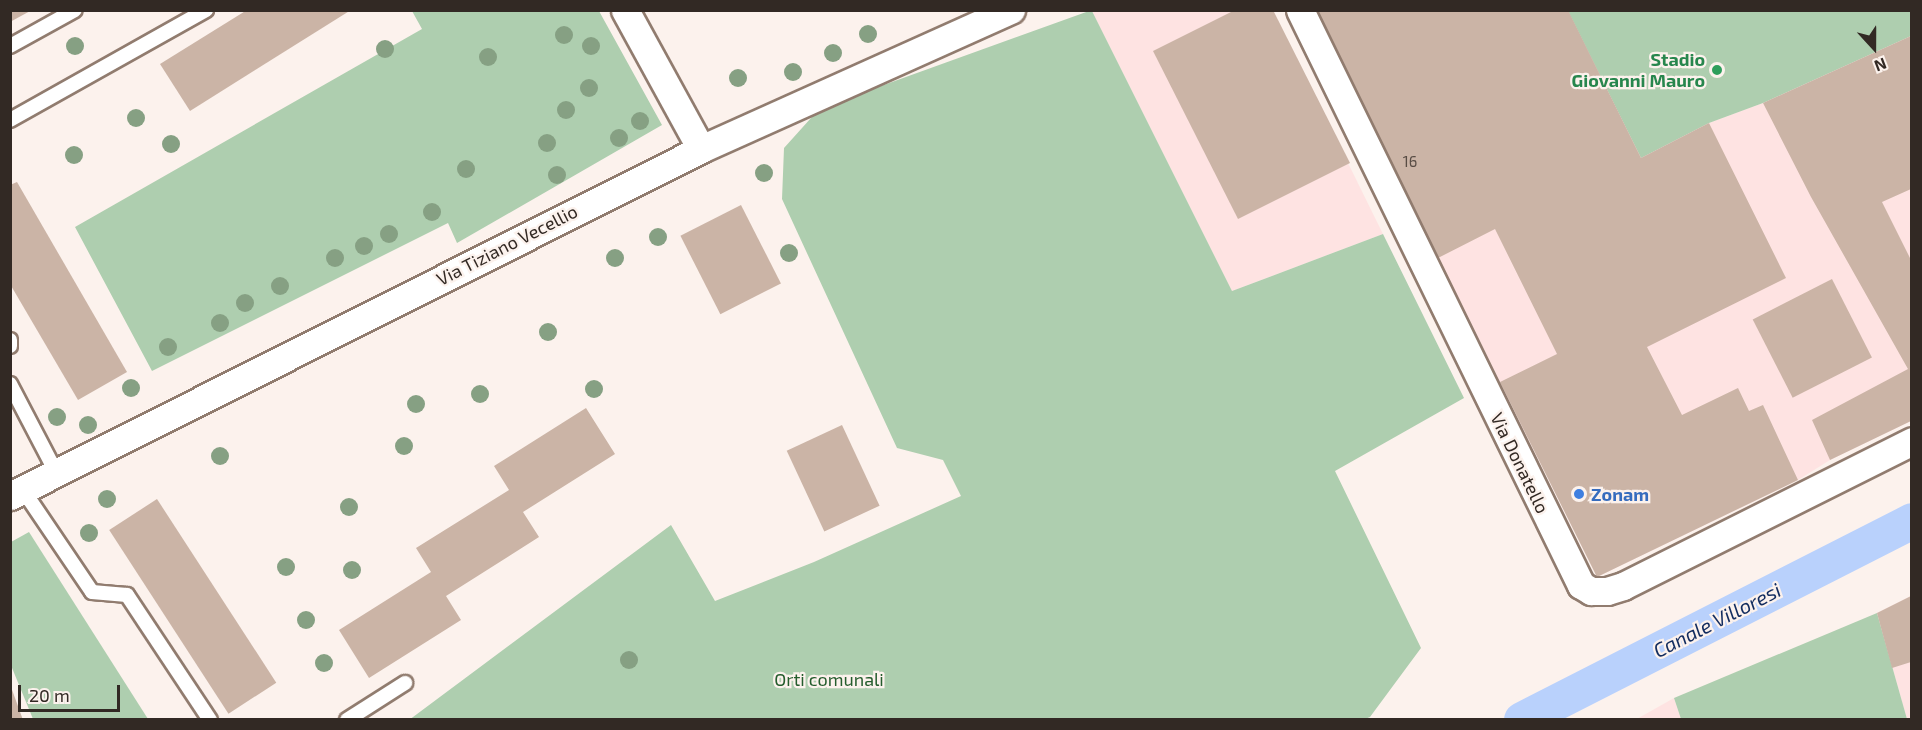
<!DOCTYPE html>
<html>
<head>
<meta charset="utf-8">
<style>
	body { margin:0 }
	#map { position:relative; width:1922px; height:730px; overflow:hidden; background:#fcf2ed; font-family:"Exo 2",sans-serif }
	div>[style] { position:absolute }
	.industrial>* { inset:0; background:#fee3e2 }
	.green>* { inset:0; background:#aeceaf }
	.canal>* { height:36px; margin:-18px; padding:0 18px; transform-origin:18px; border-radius:18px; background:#b9d1fc }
	.building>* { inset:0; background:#cbb4a6; transform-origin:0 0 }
	.roads { filter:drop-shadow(2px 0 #917c6f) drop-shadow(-2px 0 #917c6f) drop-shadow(0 2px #917c6f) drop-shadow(0 -2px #917c6f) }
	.lane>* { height:14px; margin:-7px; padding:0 7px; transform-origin:7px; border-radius:7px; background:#fff }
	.street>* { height:27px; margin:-13.5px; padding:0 13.5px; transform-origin:13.5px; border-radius:13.5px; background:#fff }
	.trees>* { width:18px; height:18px; margin:-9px; border-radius:50%; background:#86a083 }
	.dots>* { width:16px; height:16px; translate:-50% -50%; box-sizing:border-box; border:3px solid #fcf2ed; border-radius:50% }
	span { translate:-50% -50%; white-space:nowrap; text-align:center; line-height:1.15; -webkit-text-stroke:4.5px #fcf2ed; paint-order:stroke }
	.number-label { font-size:15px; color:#584c44 }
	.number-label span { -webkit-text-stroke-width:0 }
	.leisure-label { font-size:18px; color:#27864d; font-weight:700 }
	.right { translate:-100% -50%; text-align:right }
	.street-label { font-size:18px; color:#322924 }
	.shop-label { font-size:18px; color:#366cbe; font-weight:700 }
	.left { translate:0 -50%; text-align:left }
	.park-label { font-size:18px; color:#255d2d }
	.water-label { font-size:20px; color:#122c5f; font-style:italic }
	.frame { position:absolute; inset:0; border:12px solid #322924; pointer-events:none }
	.north { position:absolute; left:1844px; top:18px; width:60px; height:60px; -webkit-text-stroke:4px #fcf2ed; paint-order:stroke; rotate:159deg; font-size:16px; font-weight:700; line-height:24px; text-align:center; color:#322924 }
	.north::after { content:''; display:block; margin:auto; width:21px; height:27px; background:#322924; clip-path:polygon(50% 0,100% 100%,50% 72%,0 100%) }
	.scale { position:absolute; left:18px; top:685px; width:102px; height:27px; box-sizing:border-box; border:3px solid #322924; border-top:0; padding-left:8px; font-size:18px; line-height:21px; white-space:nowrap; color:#322924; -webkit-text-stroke:4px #fcf2ed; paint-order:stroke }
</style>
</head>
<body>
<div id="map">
	<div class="industrial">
		<i style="clip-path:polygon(1092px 11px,1273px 11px,1383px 234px,1232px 291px)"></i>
		<i style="clip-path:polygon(1315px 11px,1709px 123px,1763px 103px,1911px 36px,1911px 421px,1830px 460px,1798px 480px,1597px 577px)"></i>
		<i style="clip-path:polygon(1911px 596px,1911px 719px,1907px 719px,1877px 613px)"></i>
		<i style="clip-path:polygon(1674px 698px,1681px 719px,1635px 720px)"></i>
	</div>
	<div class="green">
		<i style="clip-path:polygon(412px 11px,599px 11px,662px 125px,457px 243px,448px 223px,152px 371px,75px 227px,422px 29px)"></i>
		<i style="clip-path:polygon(1089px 11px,1092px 11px,1232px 291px,1383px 234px,1464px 398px,1335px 471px,1421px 648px,1370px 717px,1365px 719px,409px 720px,671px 525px,715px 601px,814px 562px,961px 496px,943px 460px,897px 448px,782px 199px,784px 148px,820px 108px)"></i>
		<i style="clip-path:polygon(1568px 11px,1911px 11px,1911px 36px,1763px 103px,1709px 123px,1641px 158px)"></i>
		<i style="clip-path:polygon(29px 532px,148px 719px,33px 719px,10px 663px,11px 542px)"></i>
		<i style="clip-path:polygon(1877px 613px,1907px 719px,1681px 719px,1674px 698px)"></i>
	</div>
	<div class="canal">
		<i style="left:1522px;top:720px;width:438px;rotate:-27deg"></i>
	</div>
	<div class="building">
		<i style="clip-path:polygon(10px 10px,32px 10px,10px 22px)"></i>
		<i style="clip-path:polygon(247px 10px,351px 10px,190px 111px,160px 64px)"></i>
		<i style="clip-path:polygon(1235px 10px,1273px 10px,1350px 163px,1238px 219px,1153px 51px)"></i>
		<i style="clip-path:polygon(1315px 10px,1568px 10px,1641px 158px,1709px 123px,1786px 278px,1647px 347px,1682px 415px,1738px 388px,1749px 411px,1763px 405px,1798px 480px,1597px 577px,1500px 382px,1557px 354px,1495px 229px,1438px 258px)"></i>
		<i style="clip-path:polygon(1911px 36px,1911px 189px,1882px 202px,1911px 260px,1911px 421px,1830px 460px,1812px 420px,1908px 369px,1811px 197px,1763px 103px)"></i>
		<i style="clip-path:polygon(17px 182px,127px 372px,78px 400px,10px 284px,10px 185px)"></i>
		<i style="left:741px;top:205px;width:88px;height:68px;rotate:63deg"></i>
		<i style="left:1832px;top:279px;width:88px;height:89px;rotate:63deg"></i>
		<i style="clip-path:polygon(586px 408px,615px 454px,523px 512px,539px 537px,446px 596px,461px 620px,369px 678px,339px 630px,431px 572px,416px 548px,509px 490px,494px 466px)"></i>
		<i style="left:842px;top:425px;width:89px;height:61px;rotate:65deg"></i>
		<i style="left:157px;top:499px;width:219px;height:57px;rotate:57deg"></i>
		<i style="clip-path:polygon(1911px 596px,1911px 662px,1892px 668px,1877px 613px)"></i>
		<i style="clip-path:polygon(11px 687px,23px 720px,10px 720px)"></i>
	</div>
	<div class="roads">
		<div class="lane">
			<i style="left:10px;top:46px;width:74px;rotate:-29deg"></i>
			<i style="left:10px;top:120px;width:225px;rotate:-29.3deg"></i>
			<i style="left:10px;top:340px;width:6px;rotate:90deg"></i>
			<i style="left:10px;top:384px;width:102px;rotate:62.4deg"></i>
			<i style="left:23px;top:490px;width:123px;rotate:55.9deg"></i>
			<i style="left:92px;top:592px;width:35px;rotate:5deg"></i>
			<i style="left:127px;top:595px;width:150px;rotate:56.4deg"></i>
			<i style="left:347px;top:720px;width:69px;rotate:-32.5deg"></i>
		</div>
		<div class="street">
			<i style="left:625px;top:10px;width:158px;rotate:61.3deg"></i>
			<i style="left:1300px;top:10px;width:640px;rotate:63.96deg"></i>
			<i style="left:1581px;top:585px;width:12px;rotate:31deg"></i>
			<i style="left:1591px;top:591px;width:16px"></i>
			<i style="left:1607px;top:591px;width:17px;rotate:-17deg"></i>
			<i style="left:1623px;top:586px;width:323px;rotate:-26.6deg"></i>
			<i style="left:10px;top:496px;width:773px;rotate:-26.66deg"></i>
			<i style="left:701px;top:149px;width:340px;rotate:-24.2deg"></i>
		</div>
	</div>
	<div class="trees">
		<i style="left:868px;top:34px"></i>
		<i style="left:564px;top:35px"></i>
		<i style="left:75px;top:46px"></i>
		<i style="left:591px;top:46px"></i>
		<i style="left:385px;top:49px"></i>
		<i style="left:833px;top:53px"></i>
		<i style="left:488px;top:57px"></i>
		<i style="left:793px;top:72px"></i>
		<i style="left:738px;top:78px"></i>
		<i style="left:589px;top:88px"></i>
		<i style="left:566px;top:110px"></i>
		<i style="left:136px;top:118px"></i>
		<i style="left:640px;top:121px"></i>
		<i style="left:619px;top:138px"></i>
		<i style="left:547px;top:143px"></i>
		<i style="left:171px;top:144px"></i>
		<i style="left:74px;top:155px"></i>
		<i style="left:466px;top:169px"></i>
		<i style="left:764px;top:173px"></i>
		<i style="left:557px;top:175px"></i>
		<i style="left:432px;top:212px"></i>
		<i style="left:389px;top:234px"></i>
		<i style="left:658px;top:237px"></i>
		<i style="left:364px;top:246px"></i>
		<i style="left:789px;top:253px"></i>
		<i style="left:335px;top:258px"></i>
		<i style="left:615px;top:258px"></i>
		<i style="left:280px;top:286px"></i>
		<i style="left:245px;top:303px"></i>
		<i style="left:220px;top:323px"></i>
		<i style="left:548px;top:332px"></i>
		<i style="left:168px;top:347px"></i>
		<i style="left:131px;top:388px"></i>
		<i style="left:594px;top:389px"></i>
		<i style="left:480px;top:394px"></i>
		<i style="left:416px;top:404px"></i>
		<i style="left:57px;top:417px"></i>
		<i style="left:88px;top:425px"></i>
		<i style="left:404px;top:446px"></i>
		<i style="left:220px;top:456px"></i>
		<i style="left:107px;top:499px"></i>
		<i style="left:349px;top:507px"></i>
		<i style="left:89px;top:533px"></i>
		<i style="left:286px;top:567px"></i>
		<i style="left:352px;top:570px"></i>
		<i style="left:306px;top:620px"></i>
		<i style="left:629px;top:660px"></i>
		<i style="left:324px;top:663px"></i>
	</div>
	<div class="dots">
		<i style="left:1717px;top:70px;background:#2e9e5b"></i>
		<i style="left:1579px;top:494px;background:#3f7fe0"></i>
	</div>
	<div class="number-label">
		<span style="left:1410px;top:162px">16</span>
	</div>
	<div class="leisure-label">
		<span class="right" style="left:1705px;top:70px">Stadio<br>Giovanni Mauro</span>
	</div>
	<div class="street-label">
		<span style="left:507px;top:245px;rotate:-27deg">Via Tiziano Vecellio</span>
		<span style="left:1520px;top:463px;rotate:64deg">Via Donatello</span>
	</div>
	<div class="shop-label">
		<span class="left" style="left:1591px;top:494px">Zonam</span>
	</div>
	<div class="park-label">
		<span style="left:829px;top:679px">Orti comunali</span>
	</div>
	<div class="water-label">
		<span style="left:1717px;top:620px;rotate:-27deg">Canale Villoresi</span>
	</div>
	<div class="frame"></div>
	<div class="north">N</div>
	<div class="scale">20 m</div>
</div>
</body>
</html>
